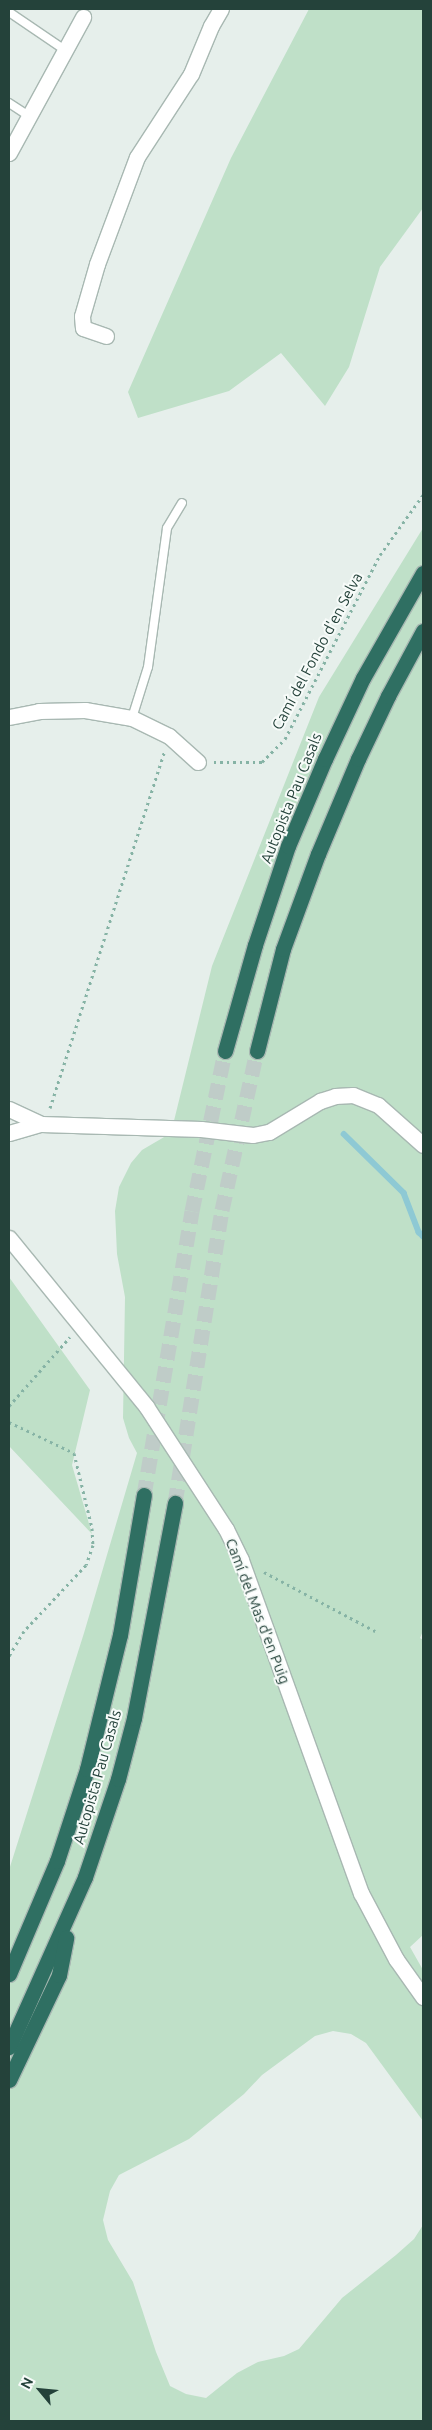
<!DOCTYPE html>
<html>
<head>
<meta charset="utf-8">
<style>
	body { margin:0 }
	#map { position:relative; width:432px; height:2430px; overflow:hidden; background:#e6efeb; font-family:Ubuntu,sans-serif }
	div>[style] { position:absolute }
	.green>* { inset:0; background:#bfe0c8 }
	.stream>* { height:5.5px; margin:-2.75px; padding:0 2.75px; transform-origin:2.75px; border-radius:2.75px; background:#8ec9d4 }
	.highway-tunnel>* { height:15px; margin-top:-7.5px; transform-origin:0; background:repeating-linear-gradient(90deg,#bfccc8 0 15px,transparent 0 23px) }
	.path>* { height:3px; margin-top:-1.5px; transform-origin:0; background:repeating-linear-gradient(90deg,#86b3a5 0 2.5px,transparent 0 6.5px) }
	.roads { filter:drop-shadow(1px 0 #a8b8b2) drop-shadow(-1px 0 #a8b8b2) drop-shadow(0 1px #a8b8b2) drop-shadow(0 -1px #a8b8b2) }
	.lane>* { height:8px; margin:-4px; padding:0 4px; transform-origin:4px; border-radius:4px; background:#fff }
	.street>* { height:15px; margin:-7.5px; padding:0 7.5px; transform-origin:7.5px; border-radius:7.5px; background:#fff }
	.highway>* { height:15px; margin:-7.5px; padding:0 7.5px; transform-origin:7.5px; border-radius:7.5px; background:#2f6f62 }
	span { translate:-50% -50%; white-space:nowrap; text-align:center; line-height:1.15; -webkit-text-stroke:4px #f7fbf9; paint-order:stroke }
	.street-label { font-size:15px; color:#24423a }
	.frame { position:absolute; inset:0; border:10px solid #24423a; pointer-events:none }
	.north { position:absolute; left:15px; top:2365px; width:50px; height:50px; -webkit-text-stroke:4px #f7fbf9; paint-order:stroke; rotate:298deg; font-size:14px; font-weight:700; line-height:20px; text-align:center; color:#24423a }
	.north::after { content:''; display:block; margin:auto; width:18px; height:22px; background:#24423a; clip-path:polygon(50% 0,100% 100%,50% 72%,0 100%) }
</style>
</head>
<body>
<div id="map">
	<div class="green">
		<i style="clip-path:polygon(309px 9px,423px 9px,423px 208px,380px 267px,349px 367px,325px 406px,281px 353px,229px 391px,138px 418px,128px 392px,231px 158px)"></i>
		<i style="clip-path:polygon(423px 528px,423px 1631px,420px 1638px,423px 1640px,423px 1935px,410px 1947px,423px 1970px,423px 2121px,366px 2043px,351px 2034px,333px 2031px,315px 2036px,262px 2075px,244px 2094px,189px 2139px,119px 2175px,110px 2191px,103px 2220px,108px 2240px,133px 2282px,156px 2352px,170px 2386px,186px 2394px,206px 2398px,237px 2373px,258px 2362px,284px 2356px,299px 2349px,342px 2298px,396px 2255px,414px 2239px,423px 2225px,423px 2421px,9px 2421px,9px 1870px,84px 1633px,137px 1453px,129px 1438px,123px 1418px,125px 1297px,117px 1254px,115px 1211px,119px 1187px,131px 1163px,142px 1150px,171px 1133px,212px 966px,319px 697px)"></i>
		<i style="clip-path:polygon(9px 1277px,90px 1390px,72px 1465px,92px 1534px,9px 1446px)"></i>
	</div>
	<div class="stream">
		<i style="left:344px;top:1134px;width:84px;rotate:44.5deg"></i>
		<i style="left:404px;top:1193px;width:42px;rotate:69deg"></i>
		<i style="left:419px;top:1232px;width:6px;rotate:45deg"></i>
	</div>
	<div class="highway-tunnel">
		<i style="left:144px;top:1495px;width:288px;rotate:-80.4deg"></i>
		<i style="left:192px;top:1211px;width:163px;rotate:-78.3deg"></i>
		<i style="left:175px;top:1503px;width:297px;rotate:-80.9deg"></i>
		<i style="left:222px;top:1210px;width:163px;rotate:-77.6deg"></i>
	</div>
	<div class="path">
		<i style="left:214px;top:762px;width:48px"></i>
		<i style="left:262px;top:762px;width:33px;rotate:-45deg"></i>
		<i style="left:285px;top:739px;width:207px;rotate:-62.7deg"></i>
		<i style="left:380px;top:555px;width:74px;rotate:-54.4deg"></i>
		<i style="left:50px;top:1108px;width:374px;rotate:-72.2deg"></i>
		<i style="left:9px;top:1406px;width:92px;rotate:-48.5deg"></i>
		<i style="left:9px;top:1422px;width:72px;rotate:25.5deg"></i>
		<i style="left:74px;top:1453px;width:77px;rotate:76.5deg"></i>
		<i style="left:92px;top:1528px;width:17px;rotate:87deg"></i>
		<i style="left:93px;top:1545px;width:21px;rotate:109deg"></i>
		<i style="left:86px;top:1565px;width:91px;rotate:133.2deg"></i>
		<i style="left:24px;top:1631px;width:29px;rotate:121deg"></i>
		<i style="left:264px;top:1572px;width:126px;rotate:28deg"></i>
	</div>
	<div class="roads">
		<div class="lane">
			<i style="left:9px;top:12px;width:68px;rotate:34.2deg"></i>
			<i style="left:9px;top:103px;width:24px;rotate:33deg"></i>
			<i style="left:132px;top:718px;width:53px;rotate:-72.6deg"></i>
			<i style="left:148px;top:667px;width:140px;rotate:-82.2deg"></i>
			<i style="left:167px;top:528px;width:29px;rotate:-59deg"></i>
		</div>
		<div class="street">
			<i style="left:9px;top:153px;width:155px;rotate:-61.4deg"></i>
			<i style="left:106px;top:336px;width:24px;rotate:-161deg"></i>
			<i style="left:83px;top:328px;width:12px;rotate:-95deg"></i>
			<i style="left:82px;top:316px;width:54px;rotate:-73.9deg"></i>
			<i style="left:97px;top:264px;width:114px;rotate:-69.5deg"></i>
			<i style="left:137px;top:157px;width:99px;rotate:-57deg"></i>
			<i style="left:191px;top:74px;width:52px;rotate:-67.4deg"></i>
			<i style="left:211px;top:26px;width:20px;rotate:-60deg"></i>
			<i style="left:9px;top:717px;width:31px;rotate:-11deg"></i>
			<i style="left:39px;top:711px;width:46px;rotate:-1.2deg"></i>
			<i style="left:85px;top:710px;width:48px;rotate:9.7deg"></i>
			<i style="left:132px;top:718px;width:41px;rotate:25.9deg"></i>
			<i style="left:169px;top:736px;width:39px;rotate:42deg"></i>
			<i style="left:9px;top:1109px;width:35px;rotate:25deg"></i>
			<i style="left:9px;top:1133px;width:33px;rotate:-16deg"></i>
			<i style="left:41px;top:1124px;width:160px;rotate:1.8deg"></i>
			<i style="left:201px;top:1129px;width:52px;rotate:6.6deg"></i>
			<i style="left:253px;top:1135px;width:16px;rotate:-11deg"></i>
			<i style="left:269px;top:1132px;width:60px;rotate:-31.3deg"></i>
			<i style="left:320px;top:1101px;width:16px;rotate:-18deg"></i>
			<i style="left:335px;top:1096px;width:18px;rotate:-3deg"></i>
			<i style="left:353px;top:1095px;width:27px;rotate:22deg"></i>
			<i style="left:378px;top:1105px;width:60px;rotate:41.6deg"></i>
			<i style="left:9px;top:1238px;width:217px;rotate:50.8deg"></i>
			<i style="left:146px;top:1406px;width:147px;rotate:57deg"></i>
			<i style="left:226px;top:1529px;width:34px;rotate:64deg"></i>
			<i style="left:241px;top:1560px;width:354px;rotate:70.2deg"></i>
			<i style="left:361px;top:1893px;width:75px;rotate:62.1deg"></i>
			<i style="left:396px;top:1959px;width:47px;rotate:54.6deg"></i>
		</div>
		<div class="highway">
			<i style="left:225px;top:1051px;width:110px;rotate:-74.2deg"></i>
			<i style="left:255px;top:945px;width:104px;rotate:-71.6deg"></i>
			<i style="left:288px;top:846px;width:95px;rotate:-67deg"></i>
			<i style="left:325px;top:759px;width:89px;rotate:-64.9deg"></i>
			<i style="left:363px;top:678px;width:121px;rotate:-60.3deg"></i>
			<i style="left:257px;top:1051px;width:105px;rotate:-75.7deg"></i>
			<i style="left:283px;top:949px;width:101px;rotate:-69.8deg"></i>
			<i style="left:318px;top:854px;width:103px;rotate:-67.2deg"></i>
			<i style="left:358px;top:759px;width:70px;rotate:-64.5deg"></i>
			<i style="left:388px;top:696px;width:74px;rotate:-61.7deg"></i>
			<i style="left:9px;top:1974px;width:123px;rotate:-67deg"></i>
			<i style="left:57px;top:1861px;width:97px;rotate:-71.9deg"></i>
			<i style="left:87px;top:1769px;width:138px;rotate:-76.2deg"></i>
			<i style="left:120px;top:1635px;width:142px;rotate:-80.3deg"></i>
			<i style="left:9px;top:2047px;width:186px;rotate:-65.9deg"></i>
			<i style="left:85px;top:1877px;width:103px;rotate:-71.4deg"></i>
			<i style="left:118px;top:1779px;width:63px;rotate:-75.3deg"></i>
			<i style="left:134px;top:1718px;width:219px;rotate:-79.2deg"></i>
			<i style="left:9px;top:2080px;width:116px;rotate:-64.5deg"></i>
			<i style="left:59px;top:1975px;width:38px;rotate:-79deg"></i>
		</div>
	</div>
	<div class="street-label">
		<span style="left:317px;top:651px;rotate:-62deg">Camí del Fondo d'en Selva</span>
		<span style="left:291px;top:798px;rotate:-68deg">Autopista Pau Casals</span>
		<span style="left:258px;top:1611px;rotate:69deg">Camí del Mas d'en Puig</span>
		<span style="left:97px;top:1777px;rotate:-74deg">Autopista Pau Casals</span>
	</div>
	<div class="frame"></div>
	<div class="north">N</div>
</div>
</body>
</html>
